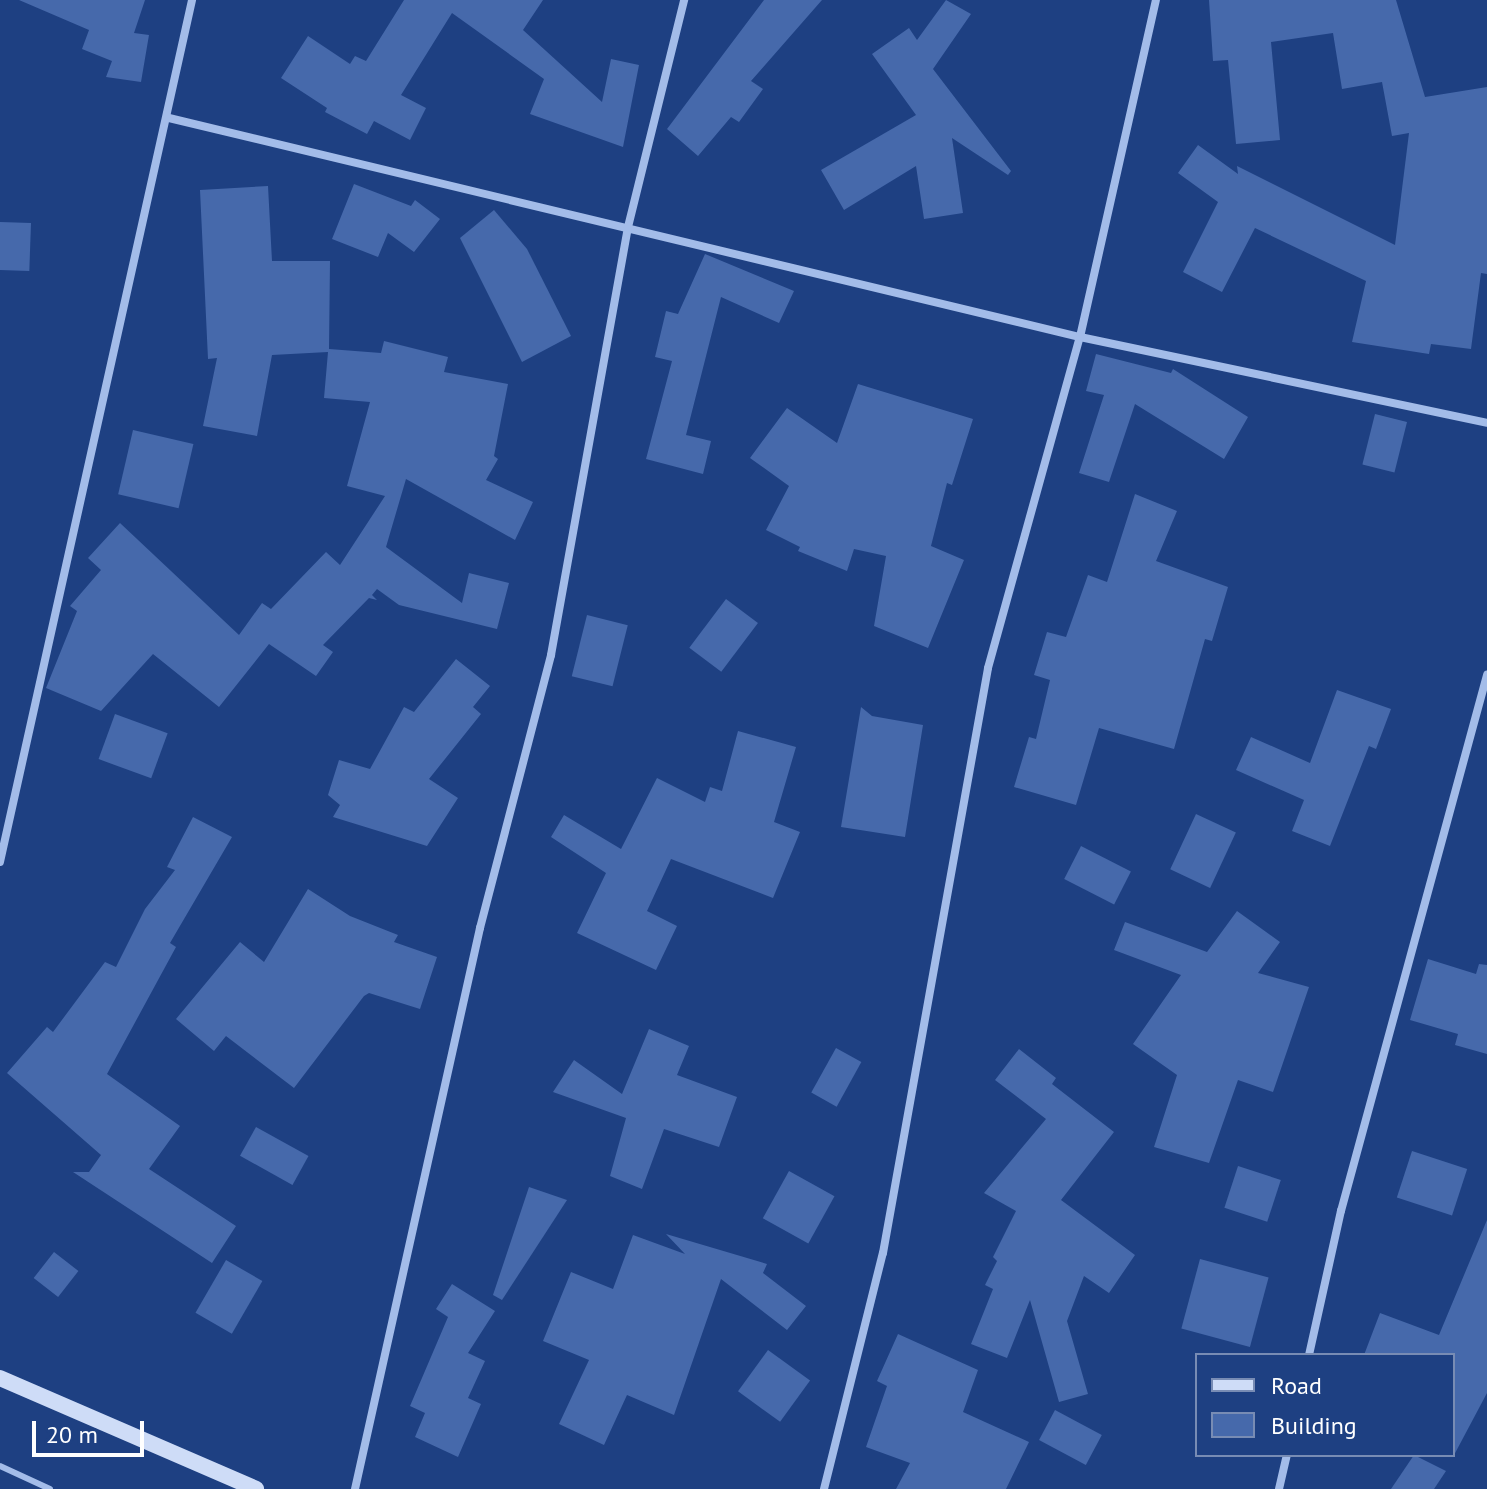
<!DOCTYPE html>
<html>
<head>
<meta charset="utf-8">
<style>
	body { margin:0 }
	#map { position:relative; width:1487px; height:1489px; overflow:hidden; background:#1e4082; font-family:"PT Sans",sans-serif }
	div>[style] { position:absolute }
	.building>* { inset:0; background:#4669ab; transform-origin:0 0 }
	.service>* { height:6px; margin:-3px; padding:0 3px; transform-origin:3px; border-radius:3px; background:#a3bce9 }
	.minor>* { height:8px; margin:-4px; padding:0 4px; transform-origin:4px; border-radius:4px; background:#a3bce9 }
	.secondary>* { height:16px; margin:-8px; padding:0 8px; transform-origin:8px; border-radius:8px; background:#cedcf7 }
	span { translate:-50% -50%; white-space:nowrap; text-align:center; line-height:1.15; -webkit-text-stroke:7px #1e4082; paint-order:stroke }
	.legend { position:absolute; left:1195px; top:1353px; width:260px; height:104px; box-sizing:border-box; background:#1e4082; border:2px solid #788cb4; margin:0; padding:10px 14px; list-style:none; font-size:24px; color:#fff }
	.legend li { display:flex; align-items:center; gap:16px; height:40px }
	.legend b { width:40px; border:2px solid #788cb4 }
	.scale { position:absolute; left:32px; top:1421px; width:112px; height:36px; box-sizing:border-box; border:4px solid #fff; border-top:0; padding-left:10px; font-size:24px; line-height:28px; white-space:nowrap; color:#fff; -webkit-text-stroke:6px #1e4082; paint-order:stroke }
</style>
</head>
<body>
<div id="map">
	<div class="building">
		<i style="clip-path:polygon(19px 0,145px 0,134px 33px,149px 35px,141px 82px,106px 77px,112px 61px,82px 49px,89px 30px)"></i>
		<i style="clip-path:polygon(404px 0,543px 0,523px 30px,602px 102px,611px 59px,639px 65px,623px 147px,530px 114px,544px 79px,452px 13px,401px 95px,426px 108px,410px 140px,374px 121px,367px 134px,325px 112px,327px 108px,281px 78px,308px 36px,350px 64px,355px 56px,366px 61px)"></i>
		<i style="clip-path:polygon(764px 0,822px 0,751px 81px,763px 89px,739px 122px,731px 117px,698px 156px,667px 129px)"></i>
		<i style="clip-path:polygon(946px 0,971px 14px,933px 69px,1011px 171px,1008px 175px,952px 138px,963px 213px,924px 219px,916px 166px,844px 210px,821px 170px,916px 115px,872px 54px,909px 28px,917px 40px)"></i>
		<i style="clip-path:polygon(1209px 0,1396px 0,1425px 97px,1487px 87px,1487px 274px,1481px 273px,1471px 349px,1431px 344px,1429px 354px,1352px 342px,1366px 281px,1255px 228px,1222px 292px,1183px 272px,1218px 202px,1178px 173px,1198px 145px,1238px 174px,1237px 166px,1395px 245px,1409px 133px,1392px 136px,1382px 82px,1342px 89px,1333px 33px,1271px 42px,1280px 140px,1236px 144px,1228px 60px,1213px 61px)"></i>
		<i style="clip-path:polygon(354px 184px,411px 206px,415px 200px,440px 219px,414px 252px,388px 233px,378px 257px,332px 239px)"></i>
		<i style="clip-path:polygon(268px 186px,272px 261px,330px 261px,329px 349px,381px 353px,384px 341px,448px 357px,444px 372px,508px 384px,494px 456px,498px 459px,486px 480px,533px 502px,515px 540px,406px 479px,386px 547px,462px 603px,469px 573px,509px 583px,497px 629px,399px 605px,377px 589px,372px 595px,377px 600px,369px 598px,323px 645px,333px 652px,316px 676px,269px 644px,219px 707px,153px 654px,101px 711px,46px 688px,77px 611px,70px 606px,101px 570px,88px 558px,120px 523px,239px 635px,262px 603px,271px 609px,326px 552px,340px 565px,385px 496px,347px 486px,370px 402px,324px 398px,328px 352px,272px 355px,257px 436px,203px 426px,217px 358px,208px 359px,200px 190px)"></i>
		<i style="clip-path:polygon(494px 210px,527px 249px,571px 336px,522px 362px,460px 238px)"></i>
		<i style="left:0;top:222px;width:31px;height:48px;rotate:2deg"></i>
		<i style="clip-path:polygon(705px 254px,794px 291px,779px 323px,721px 297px,686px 435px,711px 441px,703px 474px,646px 459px,672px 361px,655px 357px,666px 311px,678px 314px)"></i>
		<i style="clip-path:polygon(1096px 354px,1171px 373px,1173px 369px,1248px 417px,1224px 459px,1135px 404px,1109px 482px,1079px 473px,1104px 395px,1086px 391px)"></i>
		<i style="clip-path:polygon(858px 384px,973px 419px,952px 485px,947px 483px,931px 546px,964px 560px,928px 648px,874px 626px,886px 556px,854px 549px,847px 571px,798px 551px,800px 547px,766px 530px,789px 486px,750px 458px,787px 408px,837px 443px)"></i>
		<i style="left:1375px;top:414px;width:33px;height:52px;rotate:14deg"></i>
		<i style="left:133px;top:430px;width:62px;height:66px;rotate:13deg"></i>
		<i style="clip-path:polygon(1135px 494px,1177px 511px,1156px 561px,1228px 587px,1212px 641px,1205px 639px,1174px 749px,1099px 728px,1076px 805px,1014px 787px,1029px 737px,1036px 739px,1050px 680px,1034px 675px,1047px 632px,1066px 637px,1088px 575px,1107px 582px)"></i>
		<i style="left:726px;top:599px;width:40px;height:61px;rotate:37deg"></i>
		<i style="left:587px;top:615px;width:42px;height:63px;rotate:14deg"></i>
		<i style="clip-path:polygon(456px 659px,490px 686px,473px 707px,481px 714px,429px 779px,458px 798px,427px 846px,333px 817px,340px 805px,328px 795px,339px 760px,370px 769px,404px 707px,414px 712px)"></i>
		<i style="clip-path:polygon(1337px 690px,1391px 709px,1376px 749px,1369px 746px,1330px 846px,1292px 831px,1304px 800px,1236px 770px,1251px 737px,1310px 763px)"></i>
		<i style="clip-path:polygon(861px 707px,872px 716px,923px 725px,905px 837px,841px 827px)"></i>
		<i style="left:115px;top:714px;width:56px;height:48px;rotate:20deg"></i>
		<i style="clip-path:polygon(738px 731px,796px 747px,774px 822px,800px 832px,773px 898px,671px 859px,647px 911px,677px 926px,656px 970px,577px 933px,606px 873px,551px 837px,564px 815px,621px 849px,657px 778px,705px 802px,710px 787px,722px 791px)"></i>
		<i style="left:1196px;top:814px;width:44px;height:61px;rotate:25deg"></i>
		<i style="clip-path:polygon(193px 817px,232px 837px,170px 943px,176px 947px,107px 1074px,180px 1126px,149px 1169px,236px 1226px,212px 1263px,73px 1172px,89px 1172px,101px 1155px,7px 1073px,47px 1027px,53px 1032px,105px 962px,116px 967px,145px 909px,175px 870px,167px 867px)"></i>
		<i style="left:1081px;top:846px;width:56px;height:37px;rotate:27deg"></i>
		<i style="clip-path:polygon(308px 889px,350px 916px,398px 935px,394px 942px,437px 957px,420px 1009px,369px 993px,364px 996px,294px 1088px,226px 1036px,214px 1051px,176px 1019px,240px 942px,264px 962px)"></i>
		<i style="clip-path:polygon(1237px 911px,1280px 942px,1258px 973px,1309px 987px,1273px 1092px,1238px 1080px,1209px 1163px,1154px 1147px,1177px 1075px,1133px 1044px,1181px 975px,1114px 950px,1125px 922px,1207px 952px)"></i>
		<i style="clip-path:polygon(1428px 959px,1476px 974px,1479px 964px,1487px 965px,1487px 1054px,1455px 1045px,1458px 1034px,1410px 1020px)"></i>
		<i style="clip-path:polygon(649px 1029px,689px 1046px,677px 1075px,737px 1097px,719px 1147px,664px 1129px,642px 1189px,610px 1176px,626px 1118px,553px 1092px,574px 1060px,622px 1094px)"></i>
		<i style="left:836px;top:1048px;width:29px;height:51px;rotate:29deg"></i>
		<i style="clip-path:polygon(1019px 1049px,1056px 1078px,1052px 1084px,1114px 1132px,1061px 1200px,1135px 1255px,1109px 1293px,1084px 1276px,1067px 1321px,1088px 1394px,1059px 1402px,1030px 1300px,1007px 1358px,971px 1344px,993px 1289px,985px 1285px,997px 1261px,993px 1257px,1016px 1211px,984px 1193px,1046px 1119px,995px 1080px)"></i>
		<i style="left:256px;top:1127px;width:60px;height:33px;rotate:29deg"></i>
		<i style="left:1412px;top:1151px;width:58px;height:49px;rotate:18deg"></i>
		<i style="left:1238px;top:1166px;width:45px;height:44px;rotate:18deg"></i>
		<i style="left:789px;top:1171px;width:52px;height:54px;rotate:29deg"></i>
		<i style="clip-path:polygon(529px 1187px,567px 1200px,502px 1300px,493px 1295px)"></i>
		<i style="clip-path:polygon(1487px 1220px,1487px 1393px,1453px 1457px,1453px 1355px,1364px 1355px,1380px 1313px,1439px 1335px)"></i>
		<i style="clip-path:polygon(666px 1234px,767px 1264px,763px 1273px,806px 1306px,787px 1330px,721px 1279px,674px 1415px,627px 1395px,604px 1445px,559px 1424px,589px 1360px,543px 1341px,571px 1272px,613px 1289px,633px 1235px,685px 1254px)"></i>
		<i style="left:54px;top:1252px;width:31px;height:33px;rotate:38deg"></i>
		<i style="left:1200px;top:1259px;width:71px;height:72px;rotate:15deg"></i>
		<i style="left:226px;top:1260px;width:42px;height:61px;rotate:30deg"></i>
		<i style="clip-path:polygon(452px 1284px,495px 1311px,468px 1353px,485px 1361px,468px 1398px,481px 1404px,458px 1457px,415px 1437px,425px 1413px,410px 1406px,448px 1317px,436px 1309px)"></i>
		<i style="clip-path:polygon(898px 1334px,978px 1370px,963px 1412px,1029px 1442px,1006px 1489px,896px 1489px,910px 1463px,866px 1447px,887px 1386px,877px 1381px)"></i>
		<i style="left:768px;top:1350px;width:52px;height:51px;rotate:36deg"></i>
		<i style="left:1055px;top:1410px;width:53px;height:34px;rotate:28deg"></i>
		<i style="clip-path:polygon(1414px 1455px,1446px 1471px,1434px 1489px,1391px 1489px)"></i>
	</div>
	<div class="service">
		<i style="left:0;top:1466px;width:55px;rotate:24.7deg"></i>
	</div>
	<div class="minor">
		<i style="left:169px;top:118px;width:937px;rotate:13.52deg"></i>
		<i style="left:1080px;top:337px;width:416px;rotate:11.9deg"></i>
		<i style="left:0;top:862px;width:883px;rotate:-77.44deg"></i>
		<i style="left:1309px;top:1355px;width:148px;rotate:-77.5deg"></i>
		<i style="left:1341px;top:1211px;width:556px;rotate:-74.76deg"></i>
		<i style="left:355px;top:1489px;width:575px;rotate:-77.44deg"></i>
		<i style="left:480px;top:928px;width:282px;rotate:-75.4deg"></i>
		<i style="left:551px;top:655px;width:435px;rotate:-79.8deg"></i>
		<i style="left:628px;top:227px;width:234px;rotate:-76.1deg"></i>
		<i style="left:824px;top:1489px;width:243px;rotate:-76deg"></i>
		<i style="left:883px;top:1253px;width:594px;rotate:-79.82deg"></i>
		<i style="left:988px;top:668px;width:344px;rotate:-74.5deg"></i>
		<i style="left:1080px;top:337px;width:345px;rotate:-77.3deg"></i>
		<i style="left:1279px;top:1489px;width:35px;rotate:-77deg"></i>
	</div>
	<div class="secondary">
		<i style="left:0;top:1378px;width:279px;rotate:23.4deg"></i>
	</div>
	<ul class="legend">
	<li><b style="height:10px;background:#cedcf7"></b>Road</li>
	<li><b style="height:22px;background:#4669ab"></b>Building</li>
	</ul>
	<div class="scale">20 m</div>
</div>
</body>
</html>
